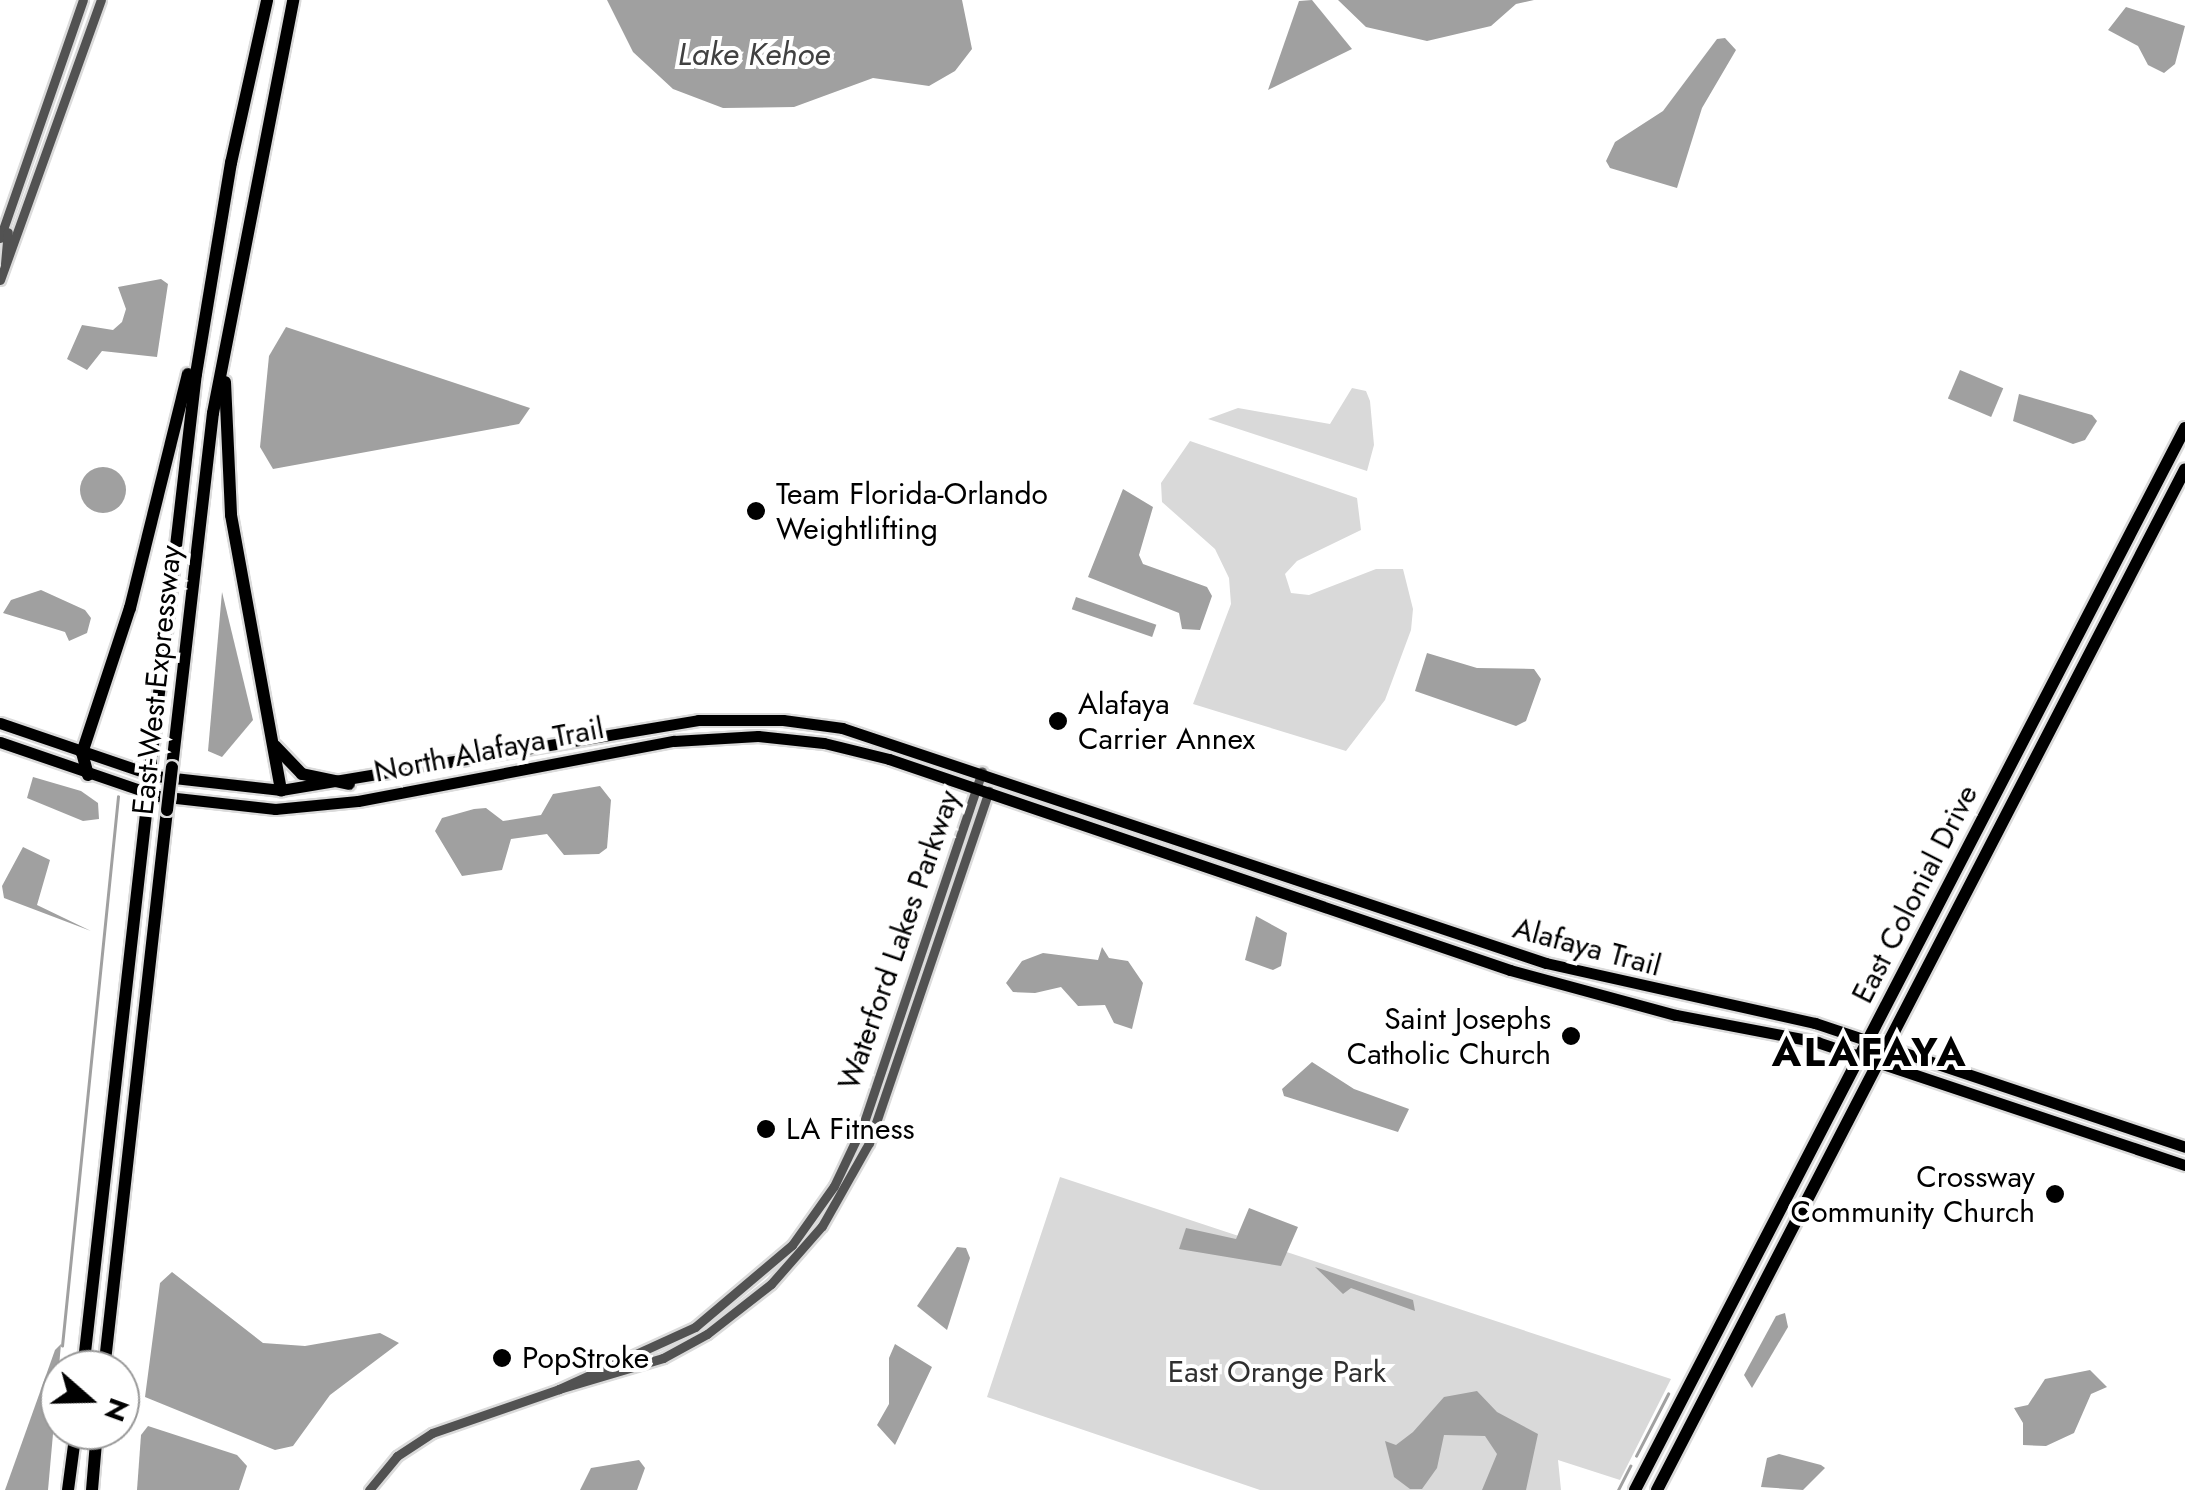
<!DOCTYPE html>
<html>
<head>
<meta charset="utf-8">
<style>
	body { margin:0 }
	#map { position:relative; width:2185px; height:1490px; overflow:hidden; background:#fff; font-family:Jost,sans-serif }
	div>[style] { position:absolute }
	.green>* { inset:0; background:#d9d9d9 }
	.water>* { inset:0; background:#a0a0a0; transform-origin:0 0 }
	.round { border-radius:50% }
	.stream>* { height:2.5px; margin:-1.25px; padding:0 1.25px; transform-origin:1.25px; border-radius:1.25px; background:#a0a0a0 }
	.roads { filter:drop-shadow(2px 0 #dbdbdb) drop-shadow(-2px 0 #dbdbdb) drop-shadow(0 2px #dbdbdb) drop-shadow(0 -2px #dbdbdb) }
	.minor>* { height:9px; margin:-4.5px; padding:0 4.5px; transform-origin:4.5px; border-radius:4.5px; background:#525252 }
	.major>* { height:11px; margin:-5.5px; padding:0 5.5px; transform-origin:5.5px; border-radius:5.5px; background:#000 }
	.highway>* { height:12px; margin:-6px; padding:0 6px; transform-origin:6px; border-radius:6px; background:#000 }
	.bridges { filter:drop-shadow(2px 0 #dbdbdb) drop-shadow(-2px 0 #dbdbdb) drop-shadow(0 2px #dbdbdb) drop-shadow(0 -2px #dbdbdb) }
	.highway-bridge>* { height:12px; margin:-6px; padding:0 6px; transform-origin:6px; border-radius:6px; background:#000 }
	.dots>* { width:28px; height:28px; translate:-50% -50%; box-sizing:border-box; border:5px solid #fff; border-radius:50% }
	span { translate:-50% -50%; white-space:nowrap; text-align:center; line-height:1.15; -webkit-text-stroke:8px #fff; paint-order:stroke }
	.poi-label { font-size:30px; color:#000 }
	.left { translate:0 -50%; text-align:left }
	.right { translate:-100% -50%; text-align:right }
	.street-label { font-size:30px; color:#000 }
	.park-label { font-size:30px; color:#303030 }
	.water-label { font-size:32px; color:#414141; font-style:italic }
	.district-label { font-size:40px; color:#000; font-weight:700; letter-spacing:2.5px }
	.north { position:absolute; left:40px; top:1350px; width:100px; height:100px; box-sizing:border-box; background:#fff; border:2px solid #999; border-radius:50%; rotate:110deg; font-size:28px; font-weight:700; line-height:40px; text-align:center; color:#000 }
	.north::after { content:''; display:block; margin:auto; width:35px; height:45px; background:#000; clip-path:polygon(50% 0,100% 100%,50% 72%,0 100%) }
</style>
</head>
<body>
<div id="map">
	<div class="green">
		<i style="clip-path:polygon(1352px 388px,1366px 391px,1370px 401px,1374px 445px,1367px 471px,1208px 419px,1238px 408px,1330px 424px)"></i>
		<i style="clip-path:polygon(1190px 441px,1357px 498px,1361px 530px,1297px 561px,1285px 574px,1291px 593px,1309px 595px,1376px 569px,1403px 569px,1413px 609px,1411px 630px,1385px 700px,1346px 751px,1193px 704px,1231px 604px,1229px 578px,1215px 549px,1162px 502px,1161px 483px)"></i>
		<i style="clip-path:polygon(1060px 1177px,1671px 1379px,1620px 1480px,1558px 1460px,1561px 1490px,1260px 1490px,987px 1397px)"></i>
	</div>
	<div class="water">
		<i style="clip-path:polygon(607px 0,962px 0,972px 49px,955px 71px,929px 86px,873px 78px,794px 107px,723px 108px,673px 89px,633px 52px)"></i>
		<i style="clip-path:polygon(1312px 0,1352px 49px,1268px 90px,1299px 1px)"></i>
		<i style="clip-path:polygon(1338px 0,1534px 0,1516px 4px,1491px 26px,1427px 41px,1366px 27px)"></i>
		<i style="clip-path:polygon(2126px 7px,2185px 26px,2175px 64px,2164px 73px,2148px 65px,2138px 46px,2108px 30px)"></i>
		<i style="clip-path:polygon(1725px 38px,1736px 50px,1702px 108px,1677px 188px,1610px 168px,1606px 161px,1615px 142px,1663px 111px,1717px 39px)"></i>
		<i style="clip-path:polygon(161px 279px,168px 284px,157px 357px,102px 351px,87px 370px,67px 359px,82px 325px,113px 330px,122px 322px,126px 309px,118px 287px)"></i>
		<i style="clip-path:polygon(286px 327px,530px 408px,519px 424px,273px 469px,260px 447px,269px 356px)"></i>
		<i style="left:1960px;top:370px;width:47px;height:31px;rotate:23deg"></i>
		<i style="clip-path:polygon(2019px 394px,2092px 415px,2097px 421px,2085px 440px,2073px 444px,2013px 421px)"></i>
		<i class="round" style="left:80px;top:467px;width:46px;height:46px"></i>
		<i style="clip-path:polygon(1123px 489px,1153px 507px,1139px 555px,1143px 564px,1207px 587px,1212px 596px,1200px 630px,1182px 629px,1179px 613px,1088px 577px)"></i>
		<i style="clip-path:polygon(41px 590px,85px 610px,91px 618px,87px 633px,69px 641px,65px 632px,3px 613px,11px 600px)"></i>
		<i style="clip-path:polygon(222px 592px,253px 720px,222px 757px,208px 751px)"></i>
		<i style="left:1076px;top:597px;width:85px;height:13px;rotate:19deg"></i>
		<i style="clip-path:polygon(1427px 653px,1477px 668px,1534px 669px,1541px 679px,1526px 721px,1516px 726px,1415px 691px)"></i>
		<i style="clip-path:polygon(33px 777px,81px 791px,98px 803px,99px 819px,83px 821px,27px 798px)"></i>
		<i style="clip-path:polygon(600px 786px,611px 800px,607px 848px,599px 854px,564px 855px,547px 834px,511px 839px,502px 870px,462px 876px,435px 831px,442px 818px,474px 809px,486px 808px,503px 821px,541px 815px,553px 794px)"></i>
		<i style="clip-path:polygon(23px 847px,50px 860px,37px 905px,91px 931px,4px 898px,2px 886px)"></i>
		<i style="clip-path:polygon(1256px 916px,1287px 933px,1281px 966px,1273px 970px,1245px 960px)"></i>
		<i style="clip-path:polygon(1102px 947px,1109px 958px,1128px 961px,1143px 983px,1132px 1029px,1114px 1023px,1105px 1005px,1078px 1006px,1061px 987px,1035px 993px,1013px 992px,1006px 983px,1022px 961px,1043px 953px,1098px 960px)"></i>
		<i style="clip-path:polygon(1312px 1062px,1354px 1089px,1409px 1109px,1398px 1132px,1284px 1096px,1282px 1089px)"></i>
		<i style="clip-path:polygon(1249px 1208px,1298px 1227px,1281px 1266px,1179px 1249px,1186px 1228px,1236px 1239px)"></i>
		<i style="clip-path:polygon(957px 1247px,966px 1248px,970px 1258px,947px 1330px,917px 1306px)"></i>
		<i style="clip-path:polygon(1315px 1267px,1413px 1300px,1415px 1311px,1351px 1288px,1343px 1294px)"></i>
		<i style="clip-path:polygon(172px 1272px,263px 1343px,305px 1346px,380px 1333px,399px 1343px,330px 1395px,293px 1446px,275px 1450px,145px 1397px,160px 1283px)"></i>
		<i style="clip-path:polygon(1785px 1313px,1788px 1327px,1752px 1388px,1744px 1375px,1776px 1316px)"></i>
		<i style="clip-path:polygon(61px 1344px,48px 1490px,5px 1490px,55px 1350px)"></i>
		<i style="clip-path:polygon(895px 1344px,932px 1367px,895px 1445px,877px 1425px,889px 1404px,889px 1358px)"></i>
		<i style="clip-path:polygon(2090px 1370px,2107px 1387px,2091px 1394px,2074px 1433px,2046px 1446px,2023px 1445px,2023px 1423px,2014px 1408px,2028px 1405px,2045px 1379px)"></i>
		<i style="clip-path:polygon(1477px 1391px,1497px 1412px,1538px 1434px,1526px 1490px,1482px 1490px,1497px 1454px,1485px 1436px,1444px 1435px,1437px 1468px,1422px 1489px,1410px 1489px,1394px 1477px,1385px 1441px,1396px 1445px,1413px 1432px,1444px 1397px)"></i>
		<i style="clip-path:polygon(148px 1426px,237px 1455px,247px 1466px,239px 1490px,137px 1490px,141px 1435px)"></i>
		<i style="clip-path:polygon(1779px 1454px,1821px 1465px,1825px 1468px,1803px 1490px,1761px 1487px,1767px 1458px)"></i>
		<i style="clip-path:polygon(639px 1460px,645px 1468px,637px 1490px,580px 1490px,591px 1468px)"></i>
	</div>
	<div class="stream">
		<i style="left:62px;top:1346px;width:552px;rotate:-84.18deg"></i>
		<i style="left:1636px;top:1456px;width:70px;rotate:-62.7deg"></i>
		<i style="left:1618px;top:1490px;width:27px;rotate:-63deg"></i>
	</div>
	<div class="roads">
		<div class="minor">
			<i style="left:0;top:238px;width:252px;rotate:-70.8deg"></i>
			<i style="left:5px;top:264px;width:32px;rotate:-85deg"></i>
			<i style="left:0;top:280px;width:298px;rotate:-70.2deg"></i>
			<i style="left:559px;top:1389px;width:109px;rotate:-16.6deg"></i>
			<i style="left:663px;top:1358px;width:50px;rotate:-28.6deg"></i>
			<i style="left:707px;top:1334px;width:81px;rotate:-38deg"></i>
			<i style="left:771px;top:1284px;width:77px;rotate:-48.7deg"></i>
			<i style="left:822px;top:1226px;width:95px;rotate:-60.5deg"></i>
			<i style="left:869px;top:1143px;width:372px;rotate:-71.2deg"></i>
			<i style="left:369px;top:1490px;width:44px;rotate:-50.5deg"></i>
			<i style="left:397px;top:1456px;width:42px;rotate:-33.3deg"></i>
			<i style="left:432px;top:1433px;width:134px;rotate:-19.1deg"></i>
			<i style="left:559px;top:1389px;width:149px;rotate:-24.5deg"></i>
			<i style="left:695px;top:1327px;width:127px;rotate:-40.2deg"></i>
			<i style="left:792px;top:1245px;width:72px;rotate:-54.6deg"></i>
			<i style="left:834px;top:1186px;width:68px;rotate:-64.6deg"></i>
			<i style="left:863px;top:1125px;width:373px;rotate:-71.4deg"></i>
		</div>
		<div class="major">
			<i style="left:0;top:723px;width:165px;rotate:18.8deg"></i>
			<i style="left:156px;top:776px;width:126px;rotate:6.4deg"></i>
			<i style="left:281px;top:790px;width:423px;rotate:-9.5deg"></i>
			<i style="left:698px;top:720px;width:85px"></i>
			<i style="left:783px;top:720px;width:60px;rotate:7.7deg"></i>
			<i style="left:842px;top:728px;width:742px;rotate:18.46deg"></i>
			<i style="left:1546px;top:963px;width:276px;rotate:12.6deg"></i>
			<i style="left:1815px;top:1023px;width:390px;rotate:18.5deg"></i>
			<i style="left:0;top:742px;width:167px;rotate:18.9deg"></i>
			<i style="left:158px;top:796px;width:118px;rotate:6.3deg"></i>
			<i style="left:275px;top:809px;width:83px;rotate:-5.5deg"></i>
			<i style="left:358px;top:801px;width:322px;rotate:-10.8deg"></i>
			<i style="left:674px;top:741px;width:84px;rotate:-3.4deg"></i>
			<i style="left:758px;top:736px;width:66px;rotate:6.1deg"></i>
			<i style="left:824px;top:743px;width:67px;rotate:13.8deg"></i>
			<i style="left:889px;top:759px;width:656px;rotate:18.77deg"></i>
			<i style="left:1510px;top:970px;width:172px;rotate:15.2deg"></i>
			<i style="left:1676px;top:1015px;width:144px;rotate:10.8deg"></i>
			<i style="left:1817px;top:1042px;width:388px;rotate:18.5deg"></i>
		</div>
		<div class="highway">
			<i style="left:225px;top:382px;width:133px;rotate:87.4deg"></i>
			<i style="left:231px;top:515px;width:280px;rotate:79.7deg"></i>
			<i style="left:275px;top:746px;width:39px;rotate:46deg"></i>
			<i style="left:302px;top:774px;width:48px;rotate:12deg"></i>
			<i style="left:151px;top:762px;width:391px;rotate:-83.4deg"></i>
			<i style="left:196px;top:374px;width:214px;rotate:-80.6deg"></i>
			<i style="left:231px;top:163px;width:167px;rotate:-77.5deg"></i>
			<i style="left:172px;top:767px;width:356px;rotate:-83.4deg"></i>
			<i style="left:213px;top:413px;width:421px;rotate:-79deg"></i>
			<i style="left:88px;top:775px;width:23px;rotate:-105deg"></i>
			<i style="left:82px;top:753px;width:153px;rotate:-71.7deg"></i>
			<i style="left:130px;top:608px;width:241px;rotate:-76.1deg"></i>
			<i style="left:83px;top:1370px;width:569px;rotate:-83.54deg"></i>
			<i style="left:104px;top:1370px;width:564px;rotate:-83.58deg"></i>
			<i style="left:68px;top:1490px;width:61px;rotate:-82.4deg"></i>
			<i style="left:92px;top:1490px;width:60px;rotate:-85.2deg"></i>
			<i style="left:1635px;top:1490px;width:1196px;rotate:-62.62deg"></i>
			<i style="left:1657px;top:1490px;width:1149px;rotate:-62.65deg"></i>
		</div>
	</div>
	<div class="bridges">
		<div class="highway-bridge">
			<i style="left:147px;top:805px;width:43px;rotate:-84.7deg"></i>
			<i style="left:167px;top:810px;width:43px;rotate:-83.4deg"></i>
		</div>
	</div>
	<div class="dots">
		<i style="left:756px;top:511px;background:#000"></i>
		<i style="left:1058px;top:721px;background:#000"></i>
		<i style="left:1571px;top:1036px;background:#000"></i>
		<i style="left:766px;top:1129px;background:#000"></i>
		<i style="left:2055px;top:1194px;background:#000"></i>
		<i style="left:502px;top:1358px;background:#000"></i>
	</div>
	<div class="poi-label">
		<span class="left" style="left:776px;top:511px">Team Florida-Orlando<br>Weightlifting</span>
		<span class="left" style="left:1078px;top:721px">Alafaya<br>Carrier Annex</span>
		<span class="right" style="left:1551px;top:1036px">Saint Josephs<br>Catholic Church</span>
		<span class="left" style="left:786px;top:1129px">LA Fitness</span>
		<span class="right" style="left:2035px;top:1194px">Crossway<br>Community Church</span>
		<span class="left" style="left:522px;top:1358px">PopStroke</span>
	</div>
	<div class="street-label">
		<span style="left:157px;top:680px;rotate:-84deg">East-West Expressway</span>
		<span style="left:489px;top:750px;rotate:-11deg">North Alafaya Trail</span>
		<span style="left:1915px;top:894px;rotate:-63deg">East Colonial Drive</span>
		<span style="left:899px;top:940px;rotate:-71deg">Waterford Lakes Parkway</span>
		<span style="left:1587px;top:947px;rotate:15deg">Alafaya Trail</span>
	</div>
	<div class="park-label">
		<span style="left:1277px;top:1372px">East Orange Park</span>
	</div>
	<div class="water-label">
		<span style="left:754px;top:54px">Lake Kehoe</span>
	</div>
	<div class="district-label">
		<span style="left:1870px;top:1052px">ALAFAYA</span>
	</div>
	<div class="north">N</div>
</div>
</body>
</html>
